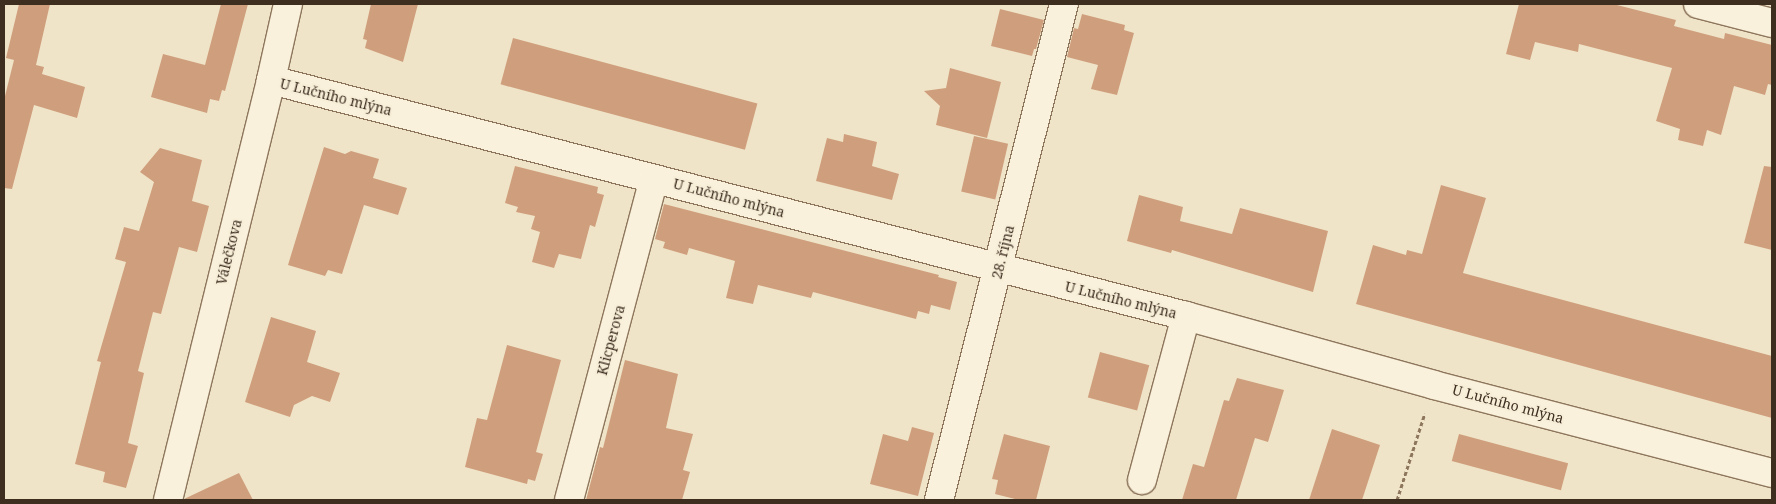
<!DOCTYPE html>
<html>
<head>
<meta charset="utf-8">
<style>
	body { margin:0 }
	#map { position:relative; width:1776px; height:504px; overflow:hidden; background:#f0e4c8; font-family:"Noto Serif",serif }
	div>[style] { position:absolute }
	.building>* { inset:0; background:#cf9f7d; transform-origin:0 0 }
	.path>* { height:3px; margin-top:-1.5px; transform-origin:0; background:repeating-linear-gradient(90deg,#8d765c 0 4px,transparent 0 6.5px) }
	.roads { filter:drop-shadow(1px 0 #8d765c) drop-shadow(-1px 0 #8d765c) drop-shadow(0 1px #8d765c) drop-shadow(0 -1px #8d765c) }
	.street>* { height:28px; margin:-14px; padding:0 14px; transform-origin:14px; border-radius:14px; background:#faf1dc }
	span { translate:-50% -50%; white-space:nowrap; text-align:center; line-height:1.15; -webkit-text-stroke:4px #f7eed8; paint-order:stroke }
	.street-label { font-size:14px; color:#3d2e20 }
	.frame { position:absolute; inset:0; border:5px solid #3d2e20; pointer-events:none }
</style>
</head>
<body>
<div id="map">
	<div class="building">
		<i style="clip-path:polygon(19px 4px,50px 4px,36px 65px,44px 67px,42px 74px,85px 87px,77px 118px,34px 105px,12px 189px,4px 188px,4px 100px,14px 60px,6px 58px)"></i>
		<i style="clip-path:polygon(221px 4px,248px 4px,225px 91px,222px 90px,219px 101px,210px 99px,207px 113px,151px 97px,163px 54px,205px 65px)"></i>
		<i style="clip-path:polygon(371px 4px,418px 4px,403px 62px,365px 48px,367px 40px,363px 39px)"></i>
		<i style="clip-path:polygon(1519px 4px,1613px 4px,1676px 20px,1674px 26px,1724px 39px,1725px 33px,1772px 45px,1772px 85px,1768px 84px,1765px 95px,1734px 86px,1721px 135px,1707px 130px,1703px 146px,1678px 140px,1680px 129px,1656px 121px,1672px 68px,1579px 44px,1578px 52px,1535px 42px,1530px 60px,1506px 54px)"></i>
		<i style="clip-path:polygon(1000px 9px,1044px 20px,1036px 49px,1034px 49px,1032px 56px,991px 46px)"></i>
		<i style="clip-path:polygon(1082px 14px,1125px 25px,1124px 30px,1134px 33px,1117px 95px,1091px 89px,1098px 65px,1067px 57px,1074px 28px,1078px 29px)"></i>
		<i style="left:513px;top:38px;width:253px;height:48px;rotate:15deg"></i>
		<i style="clip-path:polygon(950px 68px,1001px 82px,987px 138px,936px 125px,940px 106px,924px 91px,946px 88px)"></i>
		<i style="clip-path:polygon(844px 134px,877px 142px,872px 166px,899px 174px,892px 200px,816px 181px,827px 138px,843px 142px)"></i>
		<i style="left:974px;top:136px;width:35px;height:57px;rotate:13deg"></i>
		<i style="clip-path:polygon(324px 147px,345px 154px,351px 151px,379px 159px,373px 178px,407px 188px,398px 215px,364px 205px,342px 274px,328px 270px,325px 276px,288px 265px)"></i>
		<i style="clip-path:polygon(160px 148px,202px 160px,192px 201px,209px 206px,197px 252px,179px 247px,161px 314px,153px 312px,138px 371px,144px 373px,128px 443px,138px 446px,126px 488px,103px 482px,105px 472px,75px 464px,101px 362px,97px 361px,126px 262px,115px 259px,124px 227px,139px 231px,154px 182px,140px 172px)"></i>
		<i style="clip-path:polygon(515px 166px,598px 187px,597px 193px,604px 195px,595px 227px,590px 225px,581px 259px,559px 254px,554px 268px,532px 262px,540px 232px,531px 229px,535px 216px,516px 212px,518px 207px,505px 203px)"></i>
		<i style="clip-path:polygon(1764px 166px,1772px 167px,1772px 250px,1744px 243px)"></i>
		<i style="clip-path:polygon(1441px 185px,1486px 198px,1463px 273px,1772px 356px,1772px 418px,1356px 304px,1373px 245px,1406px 255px,1407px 250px,1422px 254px)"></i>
		<i style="clip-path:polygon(1139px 195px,1183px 207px,1180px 221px,1232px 234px,1240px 208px,1328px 231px,1313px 292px,1172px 250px,1171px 253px,1127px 241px)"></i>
		<i style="clip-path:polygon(664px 204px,939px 275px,938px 277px,957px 282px,950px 310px,931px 305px,929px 314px,918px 311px,916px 319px,813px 292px,811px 298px,758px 285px,753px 304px,726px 298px,735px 261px,689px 248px,687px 255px,663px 248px,665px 242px,655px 239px)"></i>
		<i style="clip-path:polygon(271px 317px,316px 331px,307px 362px,340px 373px,330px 402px,312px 396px,294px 405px,290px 417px,245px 402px)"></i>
		<i style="clip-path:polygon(507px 345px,561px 360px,536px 452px,543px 454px,535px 481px,528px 479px,527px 484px,465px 467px,477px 418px,487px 420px)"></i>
		<i style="left:1100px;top:352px;width:51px;height:47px;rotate:15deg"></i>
		<i style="clip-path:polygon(625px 360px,678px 374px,666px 428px,693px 434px,683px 470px,690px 472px,682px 500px,586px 500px,600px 447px,603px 448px)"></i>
		<i style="clip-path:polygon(1237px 378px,1284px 390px,1268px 442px,1255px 438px,1236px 500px,1182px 500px,1193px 464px,1204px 467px,1224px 400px,1229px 401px)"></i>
		<i style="clip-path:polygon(912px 427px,934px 433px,918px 496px,870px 484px,883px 434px,908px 441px)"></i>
		<i style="clip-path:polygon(1332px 429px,1380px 445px,1362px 500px,1309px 500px)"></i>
		<i style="clip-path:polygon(1004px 434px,1050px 446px,1036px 500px,1019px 500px,995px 494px,998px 480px,992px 479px)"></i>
		<i style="left:1459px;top:434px;width:113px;height:28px;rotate:15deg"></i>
		<i style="clip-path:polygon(239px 473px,253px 500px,184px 500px,184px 499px)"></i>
	</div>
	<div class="path">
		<i style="left:1397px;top:500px;width:91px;rotate:-72.2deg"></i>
	</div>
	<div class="roads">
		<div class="street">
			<i style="left:1698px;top:4px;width:76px;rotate:14.4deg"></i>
			<i style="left:271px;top:80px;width:945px;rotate:14.46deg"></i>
			<i style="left:1186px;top:316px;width:257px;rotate:15.5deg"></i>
			<i style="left:1434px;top:385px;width:349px;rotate:14.6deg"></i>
			<i style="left:1142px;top:480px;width:170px;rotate:-75deg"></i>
			<i style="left:168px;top:500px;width:432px;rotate:-76.2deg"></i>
			<i style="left:271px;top:80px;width:78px;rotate:-77.4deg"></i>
			<i style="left:569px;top:500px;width:332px;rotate:-75.2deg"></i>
			<i style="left:939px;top:500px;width:512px;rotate:-75.86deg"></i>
		</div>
	</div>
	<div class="street-label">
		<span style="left:336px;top:97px;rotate:14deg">U Lučního mlýna</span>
		<span style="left:729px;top:198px;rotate:15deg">U Lučního mlýna</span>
		<span style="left:229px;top:252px;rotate:-76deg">Válečkova</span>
		<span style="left:1003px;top:252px;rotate:-76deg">28. října</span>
		<span style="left:1121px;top:300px;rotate:14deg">U Lučního mlýna</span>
		<span style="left:611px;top:340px;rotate:-75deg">Klicperova</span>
		<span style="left:1508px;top:404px;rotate:15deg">U Lučního mlýna</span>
	</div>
	<div class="frame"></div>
</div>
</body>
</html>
